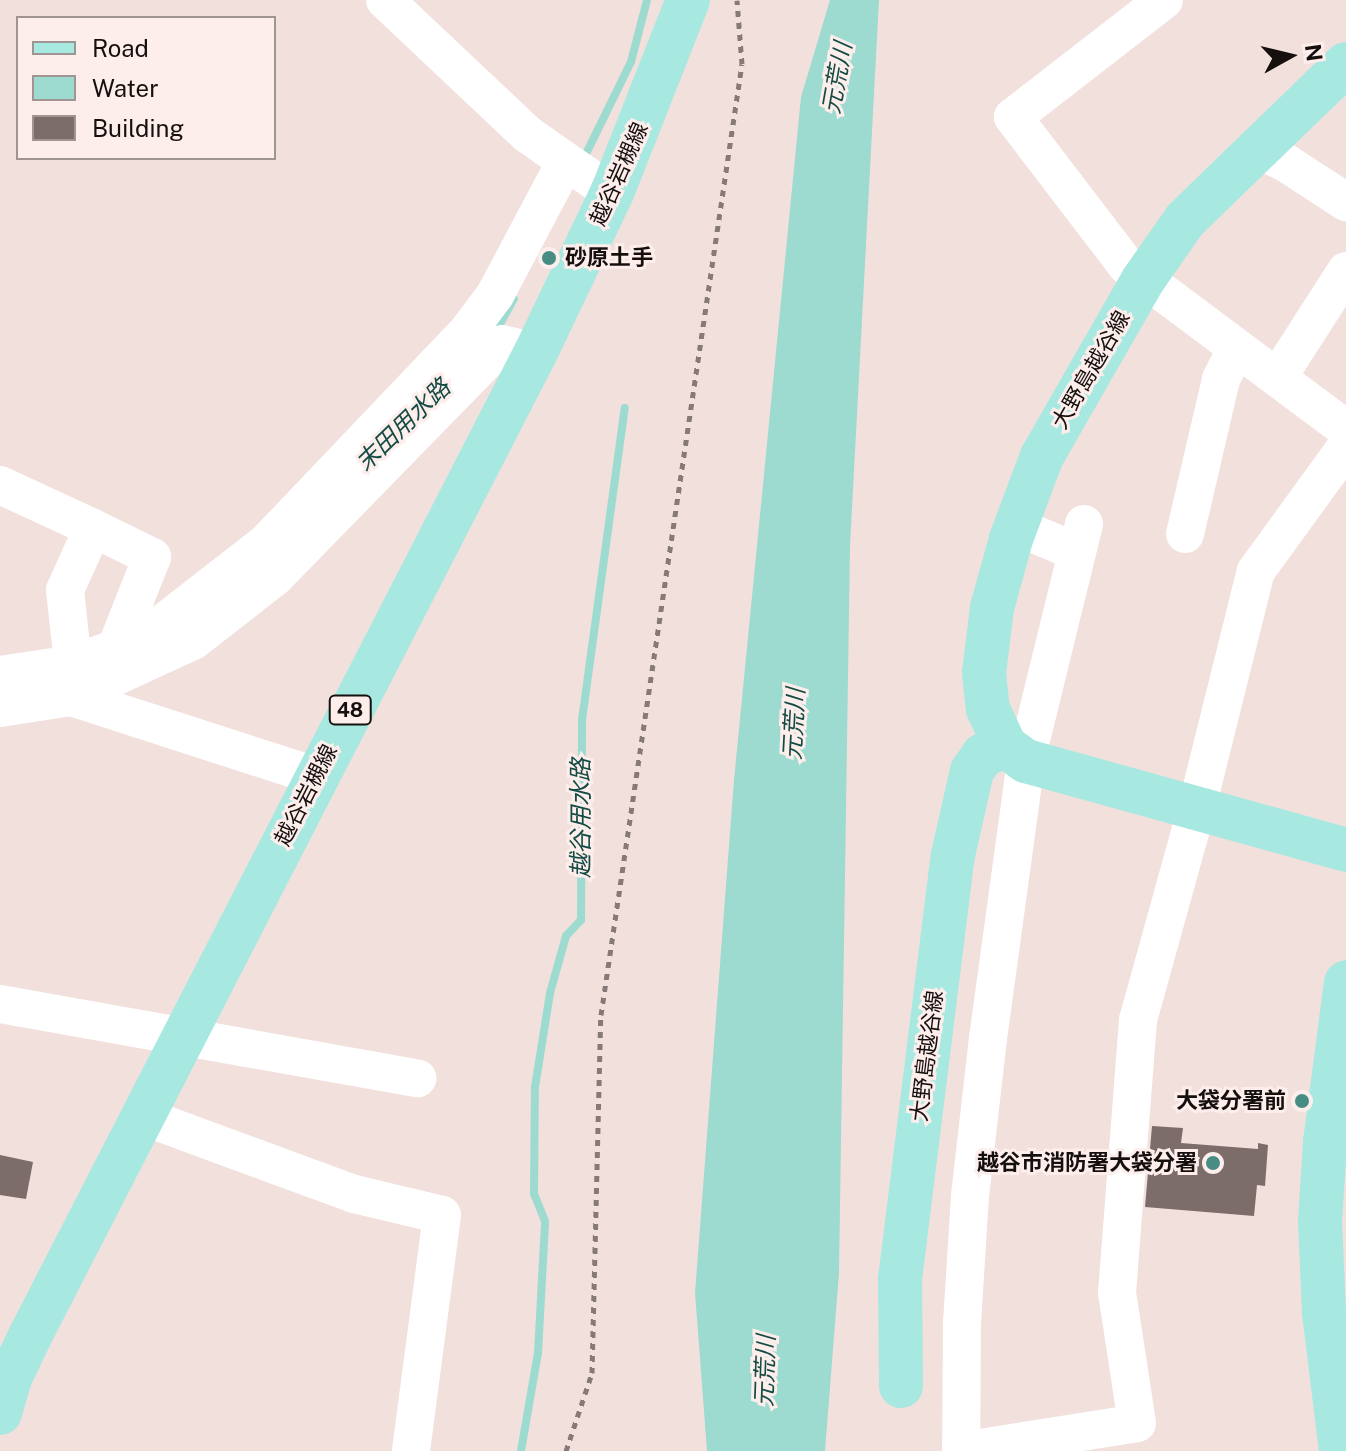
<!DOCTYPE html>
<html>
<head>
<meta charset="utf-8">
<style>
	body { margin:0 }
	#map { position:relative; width:1346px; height:1451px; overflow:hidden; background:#f2e0dd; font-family:"Public Sans","Noto Sans JP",sans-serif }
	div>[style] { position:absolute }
	.water>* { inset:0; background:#9ddbd1 }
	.stream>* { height:8px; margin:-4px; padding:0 4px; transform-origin:4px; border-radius:4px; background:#9ddbd1 }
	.building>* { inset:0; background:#7c6c6a }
	.path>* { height:5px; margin-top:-2.5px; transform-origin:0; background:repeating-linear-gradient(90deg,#867a78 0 6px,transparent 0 12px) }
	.minor>* { height:38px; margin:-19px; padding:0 19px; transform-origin:19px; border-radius:19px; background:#fff }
	.major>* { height:44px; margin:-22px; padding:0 22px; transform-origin:22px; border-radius:22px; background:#a7e8e0 }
	.dots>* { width:22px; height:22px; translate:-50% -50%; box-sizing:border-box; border:4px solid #fdeeec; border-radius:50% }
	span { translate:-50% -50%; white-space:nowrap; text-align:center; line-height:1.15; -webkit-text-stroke:6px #fdeeec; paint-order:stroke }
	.shield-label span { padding:2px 6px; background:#fdeeec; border:2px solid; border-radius:6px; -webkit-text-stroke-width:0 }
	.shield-label { font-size:20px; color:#150f0e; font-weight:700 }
	.street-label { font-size:22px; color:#150f0e }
	.poi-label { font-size:22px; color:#150f0e; font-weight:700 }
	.left { translate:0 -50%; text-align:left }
	.right { translate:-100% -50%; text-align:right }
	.water-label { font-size:24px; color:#144b44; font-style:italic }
	.legend { position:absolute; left:16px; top:16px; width:260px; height:144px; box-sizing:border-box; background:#fdeeec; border:2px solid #a09593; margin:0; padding:10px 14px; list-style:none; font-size:24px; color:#150f0e }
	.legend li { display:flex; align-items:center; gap:16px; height:40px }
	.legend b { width:40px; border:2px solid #a09593 }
	.north { position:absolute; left:1250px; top:16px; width:80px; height:80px; -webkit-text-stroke:6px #fdeeec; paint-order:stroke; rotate:82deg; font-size:22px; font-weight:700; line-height:32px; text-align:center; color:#150f0e }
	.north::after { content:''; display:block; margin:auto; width:28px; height:36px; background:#150f0e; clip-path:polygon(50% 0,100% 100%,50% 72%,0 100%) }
</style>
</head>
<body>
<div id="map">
	<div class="water">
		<i style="clip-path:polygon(830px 0,879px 0,850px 546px,839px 1273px,825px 1451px,707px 1451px,695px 1293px,734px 780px,801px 97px)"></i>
	</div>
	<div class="stream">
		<i style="left:582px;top:162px;width:111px;rotate:-63.9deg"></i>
		<i style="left:631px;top:62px;width:64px;rotate:-75.5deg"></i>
		<i style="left:495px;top:333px;width:39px;rotate:-61deg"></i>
		<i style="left:545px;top:1221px;width:29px;rotate:-112deg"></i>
		<i style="left:534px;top:1194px;width:107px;rotate:-89.5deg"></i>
		<i style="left:535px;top:1087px;width:95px;rotate:-80.9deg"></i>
		<i style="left:550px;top:993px;width:59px;rotate:-74.3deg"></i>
		<i style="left:566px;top:936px;width:22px;rotate:-47deg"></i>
		<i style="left:581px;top:920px;width:200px;rotate:-89.7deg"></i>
		<i style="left:582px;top:720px;width:315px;rotate:-82.2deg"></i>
		<i style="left:521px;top:1451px;width:99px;rotate:-80.2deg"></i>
		<i style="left:538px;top:1353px;width:129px;rotate:-86.9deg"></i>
	</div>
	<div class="building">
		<i style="clip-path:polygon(1152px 1126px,1183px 1128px,1181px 1143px,1258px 1149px,1258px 1143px,1268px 1145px,1265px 1186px,1257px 1185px,1254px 1216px,1145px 1207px)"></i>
		<i style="clip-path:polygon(0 1155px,33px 1162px,26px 1199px,0 1195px)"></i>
	</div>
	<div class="path">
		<i style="left:566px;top:1451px;width:82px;rotate:-71.6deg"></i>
		<i style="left:592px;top:1373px;width:358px;rotate:-88.6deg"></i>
		<i style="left:601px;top:1015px;width:961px;rotate:-81.57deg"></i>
		<i style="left:742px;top:64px;width:64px;rotate:-94.5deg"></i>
	</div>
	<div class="minor">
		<i style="left:385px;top:0;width:195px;rotate:43.3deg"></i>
		<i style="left:527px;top:134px;width:103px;rotate:34.8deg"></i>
		<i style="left:1164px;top:0;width:191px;rotate:142.2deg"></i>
		<i style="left:1013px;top:117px;width:186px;rotate:52.6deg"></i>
		<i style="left:1126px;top:265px;width:274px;rotate:36.7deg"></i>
		<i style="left:1255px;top:149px;width:34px;rotate:24deg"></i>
		<i style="left:1286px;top:163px;width:72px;rotate:33deg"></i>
		<i style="left:1278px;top:377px;width:126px;rotate:-57.3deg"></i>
		<i style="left:0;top:485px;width:102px;rotate:24.8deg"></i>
		<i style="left:93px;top:528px;width:68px;rotate:114.3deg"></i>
		<i style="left:65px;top:590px;width:74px;rotate:83.8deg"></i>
		<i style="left:1084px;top:524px;width:244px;rotate:103.8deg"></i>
		<i style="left:1026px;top:761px;width:280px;rotate:97.8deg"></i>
		<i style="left:988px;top:1038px;width:159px;rotate:96.5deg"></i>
		<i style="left:970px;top:1196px;width:127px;rotate:93.6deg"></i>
		<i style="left:962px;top:1323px;width:128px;rotate:90.4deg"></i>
		<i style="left:961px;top:1451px;width:178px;rotate:-9deg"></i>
		<i style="left:1137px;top:1423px;width:132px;rotate:-98.7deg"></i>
		<i style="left:1117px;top:1293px;width:274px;rotate:-85.6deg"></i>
		<i style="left:1138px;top:1020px;width:221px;rotate:-74.5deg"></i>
		<i style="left:1197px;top:807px;width:243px;rotate:-76deg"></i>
		<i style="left:1256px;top:571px;width:153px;rotate:-54deg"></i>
		<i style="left:1015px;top:526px;width:67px;rotate:22.8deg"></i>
		<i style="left:93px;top:528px;width:66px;rotate:26.2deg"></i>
		<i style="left:152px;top:557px;width:98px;rotate:111.6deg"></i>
		<i style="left:1185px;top:534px;width:159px;rotate:-76.9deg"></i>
		<i style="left:1221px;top:379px;width:35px;rotate:-63deg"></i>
		<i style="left:0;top:675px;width:74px;rotate:-8.6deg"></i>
		<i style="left:73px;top:664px;width:46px;rotate:-20.4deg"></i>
		<i style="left:116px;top:648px;width:53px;rotate:-28deg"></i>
		<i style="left:163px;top:623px;width:132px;rotate:-37.9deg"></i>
		<i style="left:267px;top:542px;width:291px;rotate:-46.4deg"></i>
		<i style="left:468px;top:331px;width:45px;rotate:-53.1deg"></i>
		<i style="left:495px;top:295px;width:149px;rotate:-62.1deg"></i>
		<i style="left:71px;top:697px;width:256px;rotate:17.9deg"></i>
		<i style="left:0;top:708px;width:72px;rotate:-8.8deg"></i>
		<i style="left:71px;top:697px;width:134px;rotate:-24.7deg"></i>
		<i style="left:193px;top:641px;width:104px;rotate:-38deg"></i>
		<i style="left:275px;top:577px;width:325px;rotate:-45.7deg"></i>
		<i style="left:502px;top:344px;width:35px;rotate:13deg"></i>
		<i style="left:0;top:1004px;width:424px;rotate:10.1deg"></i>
		<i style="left:142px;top:1116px;width:226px;rotate:20.2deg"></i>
		<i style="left:354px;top:1194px;width:90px;rotate:13.4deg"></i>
		<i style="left:442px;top:1215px;width:238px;rotate:97.5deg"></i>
	</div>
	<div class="major">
		<i style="left:1346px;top:64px;width:224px;rotate:135.9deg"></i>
		<i style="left:1185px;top:220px;width:73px;rotate:125deg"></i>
		<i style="left:1143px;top:280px;width:203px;rotate:119.8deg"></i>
		<i style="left:1042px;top:456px;width:89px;rotate:110.5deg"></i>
		<i style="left:1011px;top:539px;width:72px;rotate:105.4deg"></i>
		<i style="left:992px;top:608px;width:65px;rotate:97deg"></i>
		<i style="left:984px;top:673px;width:36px;rotate:84deg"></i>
		<i style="left:988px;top:709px;width:41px;rotate:65.3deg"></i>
		<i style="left:1005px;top:746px;width:26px;rotate:36deg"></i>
		<i style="left:1026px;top:761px;width:332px;rotate:15.5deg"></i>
		<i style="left:901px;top:1386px;width:107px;rotate:-90.5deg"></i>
		<i style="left:900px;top:1279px;width:427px;rotate:-82.9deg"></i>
		<i style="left:953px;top:855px;width:86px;rotate:-77.3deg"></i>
		<i style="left:972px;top:771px;width:19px;rotate:-55deg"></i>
		<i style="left:983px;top:755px;width:24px;rotate:-22deg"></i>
		<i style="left:0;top:1413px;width:36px;rotate:-74deg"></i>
		<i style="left:10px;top:1378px;width:47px;rotate:-64.5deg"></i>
		<i style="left:30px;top:1336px;width:1106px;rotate:-62.79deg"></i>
		<i style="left:536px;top:352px;width:176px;rotate:-64.5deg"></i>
		<i style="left:612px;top:193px;width:207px;rotate:-68.5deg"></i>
		<i style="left:1341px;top:1451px;width:140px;rotate:-97deg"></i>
		<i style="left:1324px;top:1312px;width:90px;rotate:-92.5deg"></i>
		<i style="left:1320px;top:1222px;width:80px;rotate:-86.4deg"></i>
		<i style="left:1325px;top:1142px;width:161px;rotate:-82.5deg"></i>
	</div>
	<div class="dots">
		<i style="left:549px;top:258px;background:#488d84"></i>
		<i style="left:1302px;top:1101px;background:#488d84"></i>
		<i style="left:1213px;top:1163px;background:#488d84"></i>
	</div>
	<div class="shield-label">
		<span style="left:350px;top:710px">48</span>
	</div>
	<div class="street-label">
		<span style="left:619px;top:174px;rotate:-66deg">越谷岩槻線</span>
		<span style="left:1091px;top:370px;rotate:-60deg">大野島越谷線</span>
		<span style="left:306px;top:795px;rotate:-63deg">越谷岩槻線</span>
		<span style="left:927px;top:1056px;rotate:-83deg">大野島越谷線</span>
	</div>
	<div class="poi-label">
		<span class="left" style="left:565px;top:258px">砂原土手</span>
		<span class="right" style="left:1286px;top:1101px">大袋分署前</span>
		<span class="right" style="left:1197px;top:1163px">越谷市消防署大袋分署</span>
	</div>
	<div class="water-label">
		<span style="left:837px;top:78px;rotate:-80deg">元荒川</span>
		<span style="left:403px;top:425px;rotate:-44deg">末田用水路</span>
		<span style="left:794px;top:724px;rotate:-87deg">元荒川</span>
		<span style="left:581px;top:818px;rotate:-90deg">越谷用水路</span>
		<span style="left:765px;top:1371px;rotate:-88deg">元荒川</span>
	</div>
	<ul class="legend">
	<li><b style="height:10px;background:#a7e8e0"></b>Road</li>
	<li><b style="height:22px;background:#9ddbd1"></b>Water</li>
	<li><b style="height:22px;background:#7c6c6a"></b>Building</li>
	</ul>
	<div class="north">N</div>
</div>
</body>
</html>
